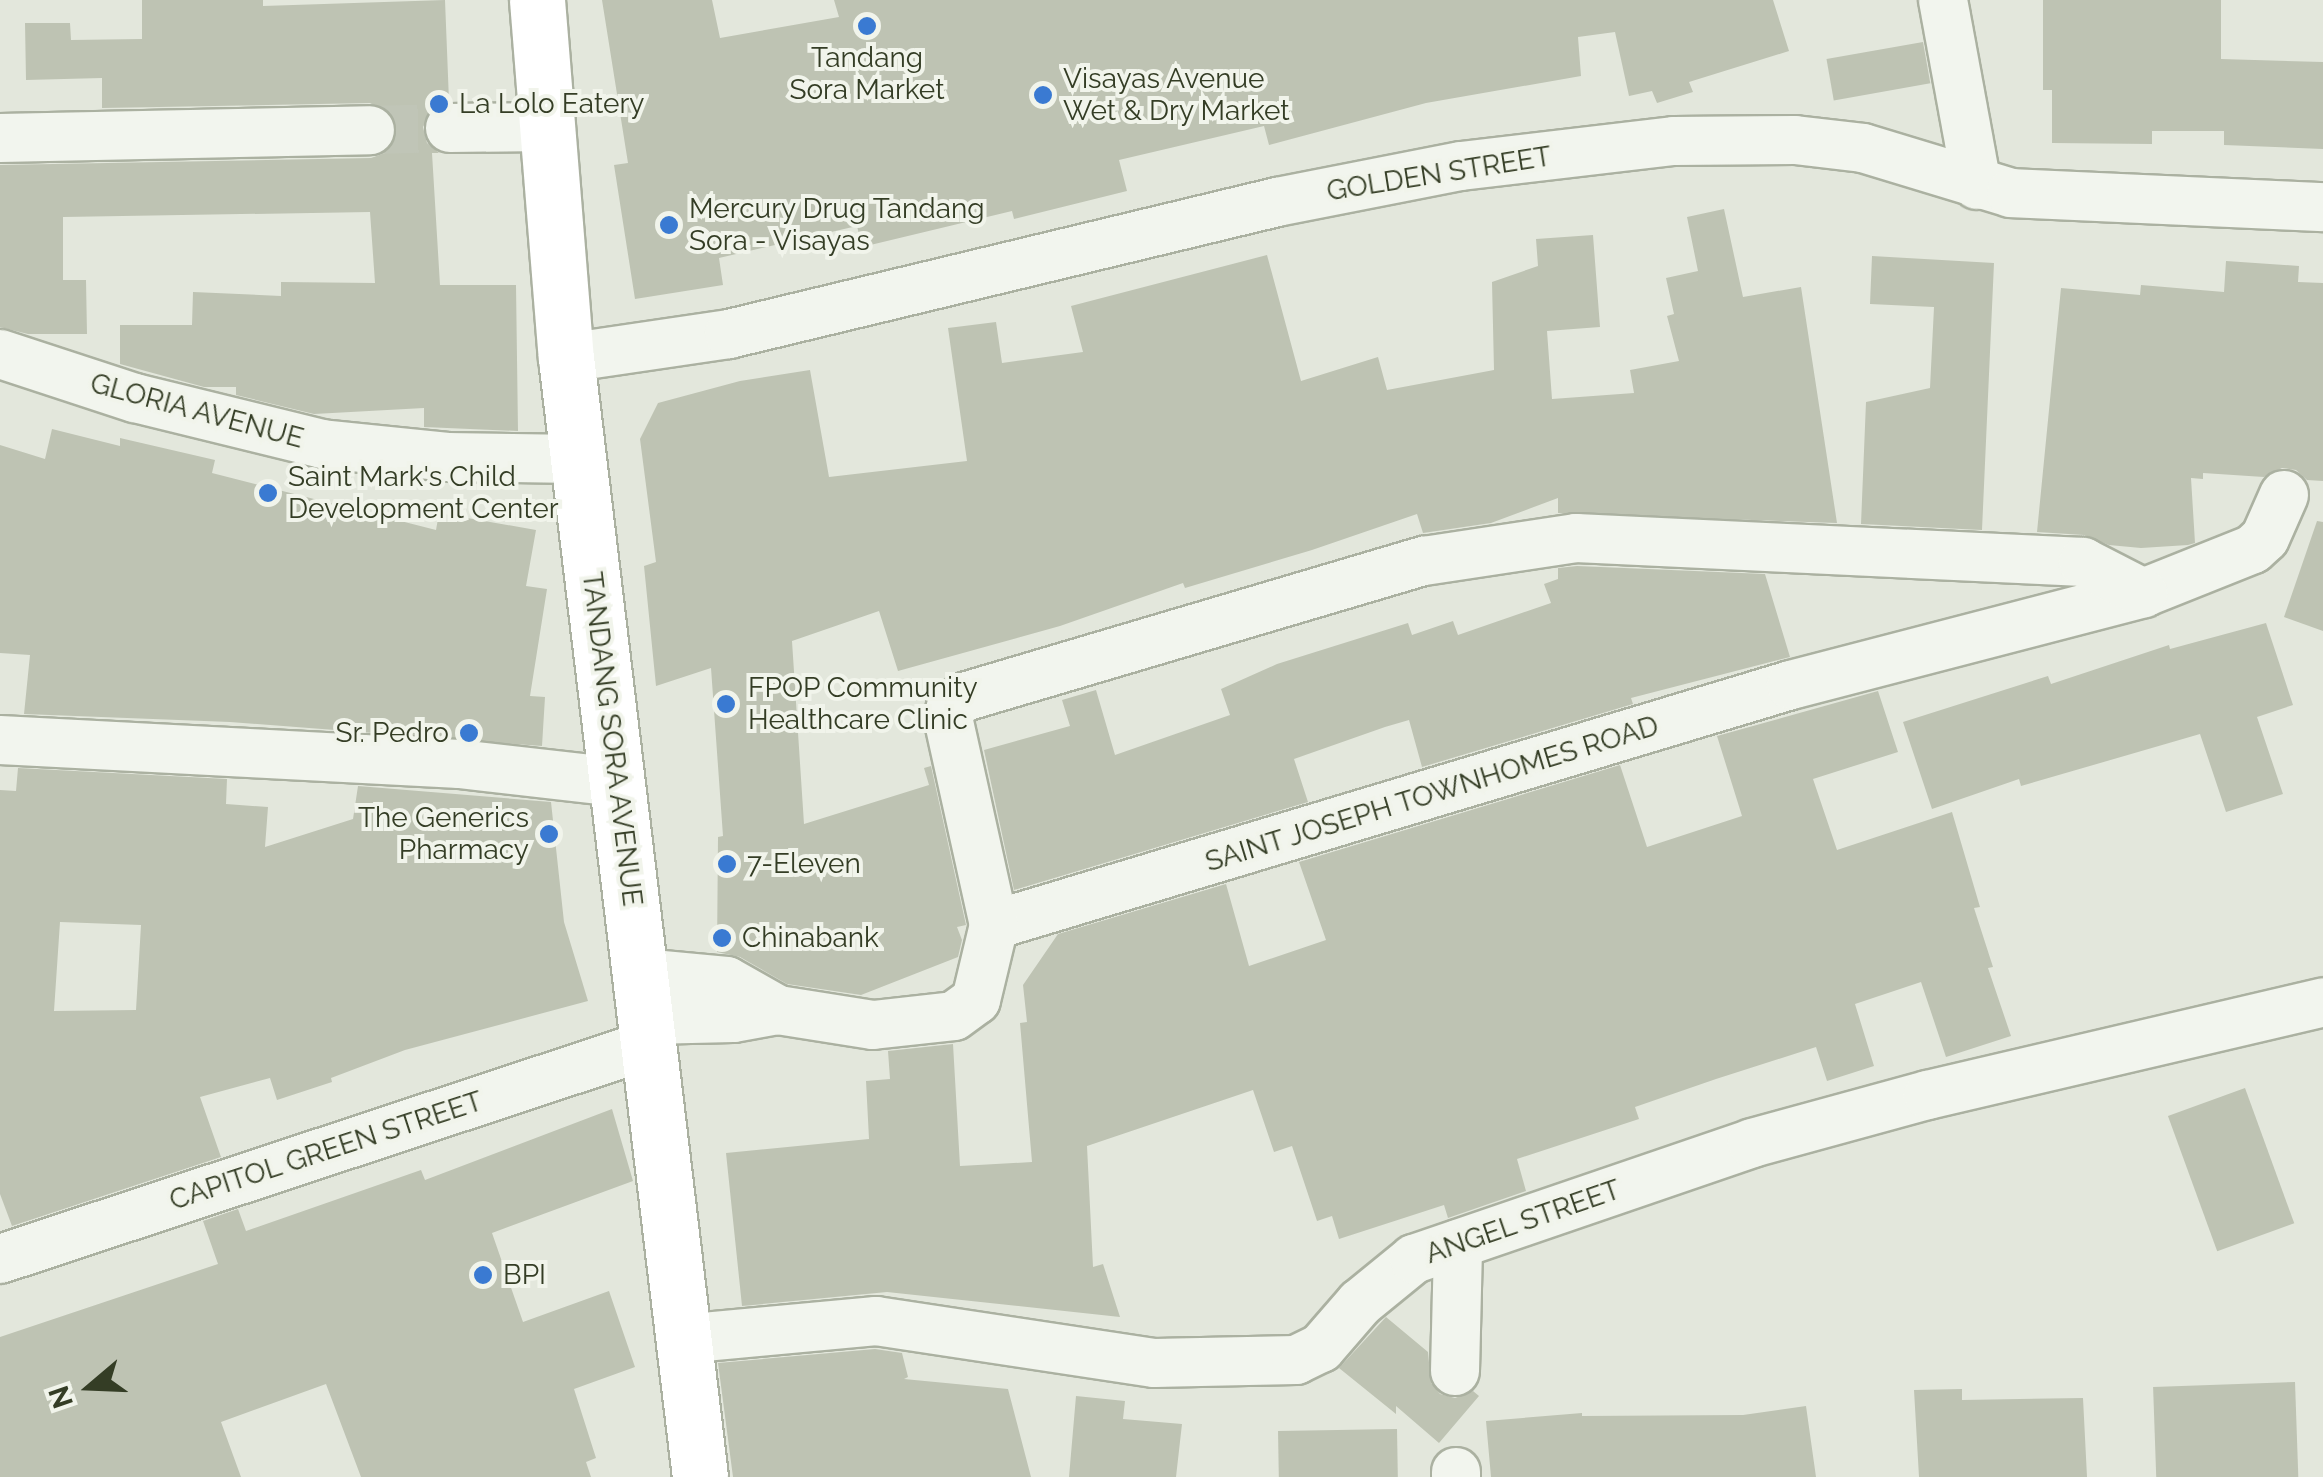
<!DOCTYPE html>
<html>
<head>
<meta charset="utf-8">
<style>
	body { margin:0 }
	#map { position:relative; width:2323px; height:1477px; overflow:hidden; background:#e3e7dc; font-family:Raleway,sans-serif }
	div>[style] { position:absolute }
	.building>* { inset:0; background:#bec3b3; transform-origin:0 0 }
	.minor-tunnel>* { height:48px; margin-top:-24px; transform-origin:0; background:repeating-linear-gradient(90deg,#c0c5b7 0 48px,transparent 0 72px) }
	.roads { filter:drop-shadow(2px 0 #abb1a1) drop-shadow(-2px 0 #abb1a1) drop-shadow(0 2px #abb1a1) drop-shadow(0 -2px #abb1a1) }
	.minor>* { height:48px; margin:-24px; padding:0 24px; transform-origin:24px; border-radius:24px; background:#f2f5ee }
	.major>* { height:55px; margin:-27.5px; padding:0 27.5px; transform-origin:27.5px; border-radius:27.5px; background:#fff }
	.dots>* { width:28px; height:28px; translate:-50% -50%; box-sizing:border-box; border:5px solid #f1f4eb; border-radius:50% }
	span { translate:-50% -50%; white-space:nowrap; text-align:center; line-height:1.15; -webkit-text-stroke:8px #f1f4eb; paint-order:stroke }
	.poi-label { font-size:28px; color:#343d25 }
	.left { translate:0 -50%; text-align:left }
	.right { translate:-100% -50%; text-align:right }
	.street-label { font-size:28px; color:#343d25 }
	.north { position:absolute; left:40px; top:1337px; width:100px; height:100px; -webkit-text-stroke:8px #f1f4eb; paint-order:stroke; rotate:251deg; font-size:28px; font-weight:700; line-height:40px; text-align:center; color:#343d25 }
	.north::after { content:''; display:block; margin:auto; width:35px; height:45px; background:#343d25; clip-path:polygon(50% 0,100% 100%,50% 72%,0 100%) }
</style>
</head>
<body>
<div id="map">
	<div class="building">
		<i style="clip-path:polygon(142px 0,263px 0,263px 6px,445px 0,449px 101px,435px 105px,423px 127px,427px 143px,439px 153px,432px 153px,440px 285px,516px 285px,518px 431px,424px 427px,424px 408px,314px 414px,236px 395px,236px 387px,204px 387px,120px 364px,120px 325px,192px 325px,193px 292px,281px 296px,281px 282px,375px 283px,370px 212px,63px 217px,63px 280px,86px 280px,87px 334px,28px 334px,0 327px,0 165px,371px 158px,385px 153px,394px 142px,397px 128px,393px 115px,370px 103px,102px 108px,102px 78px,26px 80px,25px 23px,70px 23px,71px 40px,142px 39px)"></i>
		<i style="clip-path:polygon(602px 0,712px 0,720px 38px,839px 17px,834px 0,1773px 0,1789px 51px,1689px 82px,1693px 92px,1657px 103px,1652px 91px,1629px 96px,1615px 32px,1578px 37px,1581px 76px,1426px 103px,1269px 145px,1264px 126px,1119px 160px,1127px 191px,1014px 219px,1012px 211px,862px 247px,857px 226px,719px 258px,723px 285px,635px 299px,614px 165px,628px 163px)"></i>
		<i style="clip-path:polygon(2043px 0,2221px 0,2221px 59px,2323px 62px,2323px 149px,2224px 145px,2224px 131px,2152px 131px,2152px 144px,2052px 143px,2052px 90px,2043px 90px)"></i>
		<i style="left:1923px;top:42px;width:42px;height:98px;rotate:80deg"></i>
		<i style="clip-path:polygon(1724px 209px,1743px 297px,1801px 287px,1837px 523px,1558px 513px,1558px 498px,1491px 523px,1423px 533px,1417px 514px,1312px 550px,1185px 588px,1183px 583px,1060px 626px,898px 671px,879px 611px,792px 641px,804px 824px,929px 785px,924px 768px,931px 766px,966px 925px,957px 927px,962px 940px,958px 957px,861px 995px,787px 984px,740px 957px,717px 952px,718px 837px,723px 836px,711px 668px,656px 686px,644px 566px,656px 562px,640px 439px,658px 403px,740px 381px,810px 370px,829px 477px,967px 461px,948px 328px,996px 322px,1002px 363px,1083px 352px,1071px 306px,1267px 255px,1301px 381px,1378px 357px,1387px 390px,1494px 370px,1492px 282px,1538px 266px,1536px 239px,1593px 235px,1600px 327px,1547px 331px,1552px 399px,1634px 393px,1630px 370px,1679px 361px,1667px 316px,1674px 314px,1666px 278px,1698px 271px,1687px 217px)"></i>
		<i style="clip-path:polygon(1872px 256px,1994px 263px,1982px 530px,1861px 524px,1866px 402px,1930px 388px,1934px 307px,1870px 304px)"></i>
		<i style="clip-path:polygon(2226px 261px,2299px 266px,2298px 282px,2323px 283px,2323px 481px,2307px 480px,2296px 470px,2282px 468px,2264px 477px,2203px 473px,2203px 479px,2191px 478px,2195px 543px,2188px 545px,2141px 548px,2109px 545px,2084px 535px,2037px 532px,2061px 288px,2140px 295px,2141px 285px,2224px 292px)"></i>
		<i style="clip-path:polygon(52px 429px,120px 446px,120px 438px,215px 460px,212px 473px,436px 530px,439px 513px,536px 530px,526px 586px,547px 589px,530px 696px,545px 697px,542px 746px,230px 722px,24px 714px,30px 655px,0 653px,0 445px,45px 459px)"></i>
		<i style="clip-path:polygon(2317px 521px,2323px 522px,2323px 631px,2284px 617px)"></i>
		<i style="clip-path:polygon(1577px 566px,1765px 574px,1790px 657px,1631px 698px,1633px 704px,1422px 767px,1409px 720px,1385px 727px,1294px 759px,1308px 802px,1014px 890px,984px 750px,1070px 726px,1062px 700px,1096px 690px,1115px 755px,1230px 715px,1221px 689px,1277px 664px,1408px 623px,1412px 635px,1453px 621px,1458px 635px,1551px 603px,1544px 584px,1558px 579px,1558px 568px)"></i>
		<i style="clip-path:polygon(2266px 623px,2293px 705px,2257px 717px,2283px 794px,2226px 812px,2200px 734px,2021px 786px,2019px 779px,1932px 809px,1903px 722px,2048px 676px,2051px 684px,2169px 645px,2170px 649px)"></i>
		<i style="clip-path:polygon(1878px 691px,1898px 752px,1813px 779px,1837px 850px,1952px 812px,1980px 907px,1974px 908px,1993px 967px,1988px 968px,2011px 1036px,1946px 1057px,1921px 982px,1855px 1004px,1874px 1066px,1827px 1081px,1816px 1047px,1716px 1079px,1635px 1107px,1639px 1119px,1517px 1159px,1526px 1191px,1448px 1218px,1444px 1205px,1339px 1239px,1332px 1216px,1317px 1221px,1292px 1146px,1274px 1152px,1253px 1090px,1087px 1146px,1093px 1267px,1103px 1264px,1120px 1317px,887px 1292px,742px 1306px,726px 1153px,869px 1139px,866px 1081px,890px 1079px,888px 1051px,953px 1044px,960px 1166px,1032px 1162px,1020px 1023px,1027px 1022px,1023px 985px,1058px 934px,1226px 884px,1249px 966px,1326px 940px,1299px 862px,1620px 765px,1647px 847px,1742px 816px,1717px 736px)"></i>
		<i style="clip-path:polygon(evenodd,18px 768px,227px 779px,226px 804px,268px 807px,265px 847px,353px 819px,358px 786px,551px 802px,564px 922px,588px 1001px,405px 1050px,331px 1078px,332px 1082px,277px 1100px,270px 1078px,200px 1097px,221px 1157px,12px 1226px,0 1194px,0 790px,16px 791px,18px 768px,60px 922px,141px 925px,136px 1010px,54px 1011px,60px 922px)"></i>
		<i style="left:2245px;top:1088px;width:144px;height:82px;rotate:70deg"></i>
		<i style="clip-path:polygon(612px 1109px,633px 1181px,492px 1233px,523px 1322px,609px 1291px,635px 1367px,574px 1389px,596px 1458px,586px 1462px,591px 1477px,361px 1477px,326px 1384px,221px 1422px,241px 1477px,0 1477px,0 1337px,218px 1264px,203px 1221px,238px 1209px,246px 1231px,421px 1170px,425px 1180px)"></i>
		<i style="clip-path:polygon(1386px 1317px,1428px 1352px,1431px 1383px,1440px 1394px,1455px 1398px,1473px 1391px,1479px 1396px,1439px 1443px,1396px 1406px,1396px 1414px,1339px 1368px)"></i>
		<i style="clip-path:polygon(875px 1349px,902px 1353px,908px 1377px,904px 1379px,1008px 1389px,1031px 1477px,733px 1477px,718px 1363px)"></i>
		<i style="left:2295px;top:1382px;width:95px;height:142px;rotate:88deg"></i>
		<i style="clip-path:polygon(1962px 1389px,1962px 1400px,2083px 1398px,2087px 1477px,1919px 1477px,1914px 1390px)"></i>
		<i style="clip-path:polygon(1076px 1396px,1125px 1401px,1123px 1419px,1182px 1424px,1176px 1477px,1069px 1477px)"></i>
		<i style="clip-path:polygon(1806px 1406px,1816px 1477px,1491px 1477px,1486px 1421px,1582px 1413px,1582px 1416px,1743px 1415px)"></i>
		<i style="left:1397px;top:1429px;width:48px;height:119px;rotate:89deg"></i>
	</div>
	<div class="minor-tunnel">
		<i style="left:370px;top:130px;width:80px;rotate:-1.4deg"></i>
	</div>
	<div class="roads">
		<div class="minor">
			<i style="left:1943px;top:0;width:188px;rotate:79.6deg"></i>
			<i style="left:450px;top:128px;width:94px;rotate:-0.6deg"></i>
			<i style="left:0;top:138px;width:370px;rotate:-1.2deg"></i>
			<i style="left:0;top:354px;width:142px;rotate:18.1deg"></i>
			<i style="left:135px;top:398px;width:193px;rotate:13.8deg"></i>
			<i style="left:322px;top:444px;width:126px;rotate:5.9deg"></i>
			<i style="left:447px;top:457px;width:130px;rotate:0.9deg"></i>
			<i style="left:566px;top:358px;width:165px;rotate:-8.4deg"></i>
			<i style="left:729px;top:334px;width:564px;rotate:-13.54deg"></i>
			<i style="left:1277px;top:202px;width:187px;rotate:-11.1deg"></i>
			<i style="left:1461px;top:166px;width:214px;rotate:-6.7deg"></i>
			<i style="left:1674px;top:141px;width:121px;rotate:-0.5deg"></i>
			<i style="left:1795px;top:140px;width:68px;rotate:6.7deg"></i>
			<i style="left:1863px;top:148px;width:155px;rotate:16.9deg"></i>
			<i style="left:2011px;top:193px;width:312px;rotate:2.6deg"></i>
			<i style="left:0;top:740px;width:460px;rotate:3deg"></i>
			<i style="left:459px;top:764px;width:158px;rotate:6.5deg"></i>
			<i style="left:994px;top:925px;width:832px;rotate:-16.76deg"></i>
			<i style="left:1791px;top:685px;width:364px;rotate:-14.6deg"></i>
			<i style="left:2143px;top:593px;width:118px;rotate:-21.8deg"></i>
			<i style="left:2253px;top:549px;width:16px;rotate:-43deg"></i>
			<i style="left:2265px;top:538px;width:47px;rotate:-66.2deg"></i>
			<i style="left:641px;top:973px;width:86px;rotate:5.3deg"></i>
			<i style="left:727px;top:981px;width:59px;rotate:29.6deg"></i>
			<i style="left:649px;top:1020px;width:84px;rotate:-1.4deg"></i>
			<i style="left:733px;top:1018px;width:46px;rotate:-10.1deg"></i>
			<i style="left:778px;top:1010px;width:96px;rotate:9deg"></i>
			<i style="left:873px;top:1025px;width:81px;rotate:-6.3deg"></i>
			<i style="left:954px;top:1016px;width:27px;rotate:-36deg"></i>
			<i style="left:976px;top:1000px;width:77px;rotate:-76.5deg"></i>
			<i style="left:994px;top:925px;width:213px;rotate:-102.5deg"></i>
			<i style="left:948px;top:717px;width:10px;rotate:-73deg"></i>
			<i style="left:951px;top:707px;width:16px;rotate:-38deg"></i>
			<i style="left:964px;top:697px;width:480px;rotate:-16.5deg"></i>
			<i style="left:1424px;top:561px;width:154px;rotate:-8.6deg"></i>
			<i style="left:1576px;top:538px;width:508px;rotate:2.71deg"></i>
			<i style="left:2083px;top:562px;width:68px;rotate:27.3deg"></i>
			<i style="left:0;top:1259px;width:686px;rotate:-18.28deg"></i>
			<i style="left:682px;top:1339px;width:195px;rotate:-5.3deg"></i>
			<i style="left:876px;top:1321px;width:281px;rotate:8.6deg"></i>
			<i style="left:1154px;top:1363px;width:142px;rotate:-1.2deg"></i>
			<i style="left:1296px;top:1360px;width:28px;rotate:-26deg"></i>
			<i style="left:1321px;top:1348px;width:60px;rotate:-49.1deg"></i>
			<i style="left:1360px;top:1303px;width:70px;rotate:-39.2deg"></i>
			<i style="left:1414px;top:1259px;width:357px;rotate:-18.9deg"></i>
			<i style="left:1752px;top:1143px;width:182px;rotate:-15.3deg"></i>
			<i style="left:1928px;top:1095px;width:406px;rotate:-13.2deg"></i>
			<i style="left:1455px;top:1371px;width:127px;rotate:-88.6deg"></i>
			<i style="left:1456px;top:1472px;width:5px;rotate:90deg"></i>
		</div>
		<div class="major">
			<i style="left:537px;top:0;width:359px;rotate:85.4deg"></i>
			<i style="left:566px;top:358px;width:1127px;rotate:83.17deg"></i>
		</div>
	</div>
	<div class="dots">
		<i style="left:867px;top:26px;background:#3a7ad2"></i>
		<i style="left:1043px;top:95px;background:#3a7ad2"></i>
		<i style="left:439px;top:104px;background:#3a7ad2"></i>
		<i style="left:669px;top:225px;background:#3a7ad2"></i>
		<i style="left:268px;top:493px;background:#3a7ad2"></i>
		<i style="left:726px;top:704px;background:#3a7ad2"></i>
		<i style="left:469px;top:733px;background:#3a7ad2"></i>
		<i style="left:549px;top:834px;background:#3a7ad2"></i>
		<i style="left:727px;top:864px;background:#3a7ad2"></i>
		<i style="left:722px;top:938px;background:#3a7ad2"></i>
		<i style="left:483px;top:1275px;background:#3a7ad2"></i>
	</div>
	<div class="poi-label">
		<span style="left:867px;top:74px">Tandang<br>Sora Market</span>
		<span class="left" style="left:1063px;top:95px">Visayas Avenue<br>Wet &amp; Dry Market</span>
		<span class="left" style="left:459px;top:104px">La Lolo Eatery</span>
		<span class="left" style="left:689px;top:225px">Mercury Drug Tandang<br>Sora - Visayas</span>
		<span class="left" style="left:288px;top:493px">Saint Mark's Child<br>Development Center</span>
		<span class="left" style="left:748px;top:704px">FPOP Community<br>Healthcare Clinic</span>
		<span class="right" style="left:449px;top:733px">Sr. Pedro</span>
		<span class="right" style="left:529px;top:834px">The Generics<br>Pharmacy</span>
		<span class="left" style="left:747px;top:864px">7-Eleven</span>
		<span class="left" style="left:742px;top:938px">Chinabank</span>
		<span class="left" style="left:503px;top:1275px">BPI</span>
	</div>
	<div class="street-label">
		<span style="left:1439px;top:174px;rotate:-9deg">GOLDEN STREET</span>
		<span style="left:197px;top:411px;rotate:15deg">GLORIA AVENUE</span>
		<span style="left:612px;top:739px;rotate:83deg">TANDANG SORA AVENUE</span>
		<span style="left:1432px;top:794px;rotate:-17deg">SAINT JOSEPH TOWNHOMES ROAD</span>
		<span style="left:326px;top:1151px;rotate:-18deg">CAPITOL GREEN STREET</span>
		<span style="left:1523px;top:1222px;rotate:-19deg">ANGEL STREET</span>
	</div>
	<div class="north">N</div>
</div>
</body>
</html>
